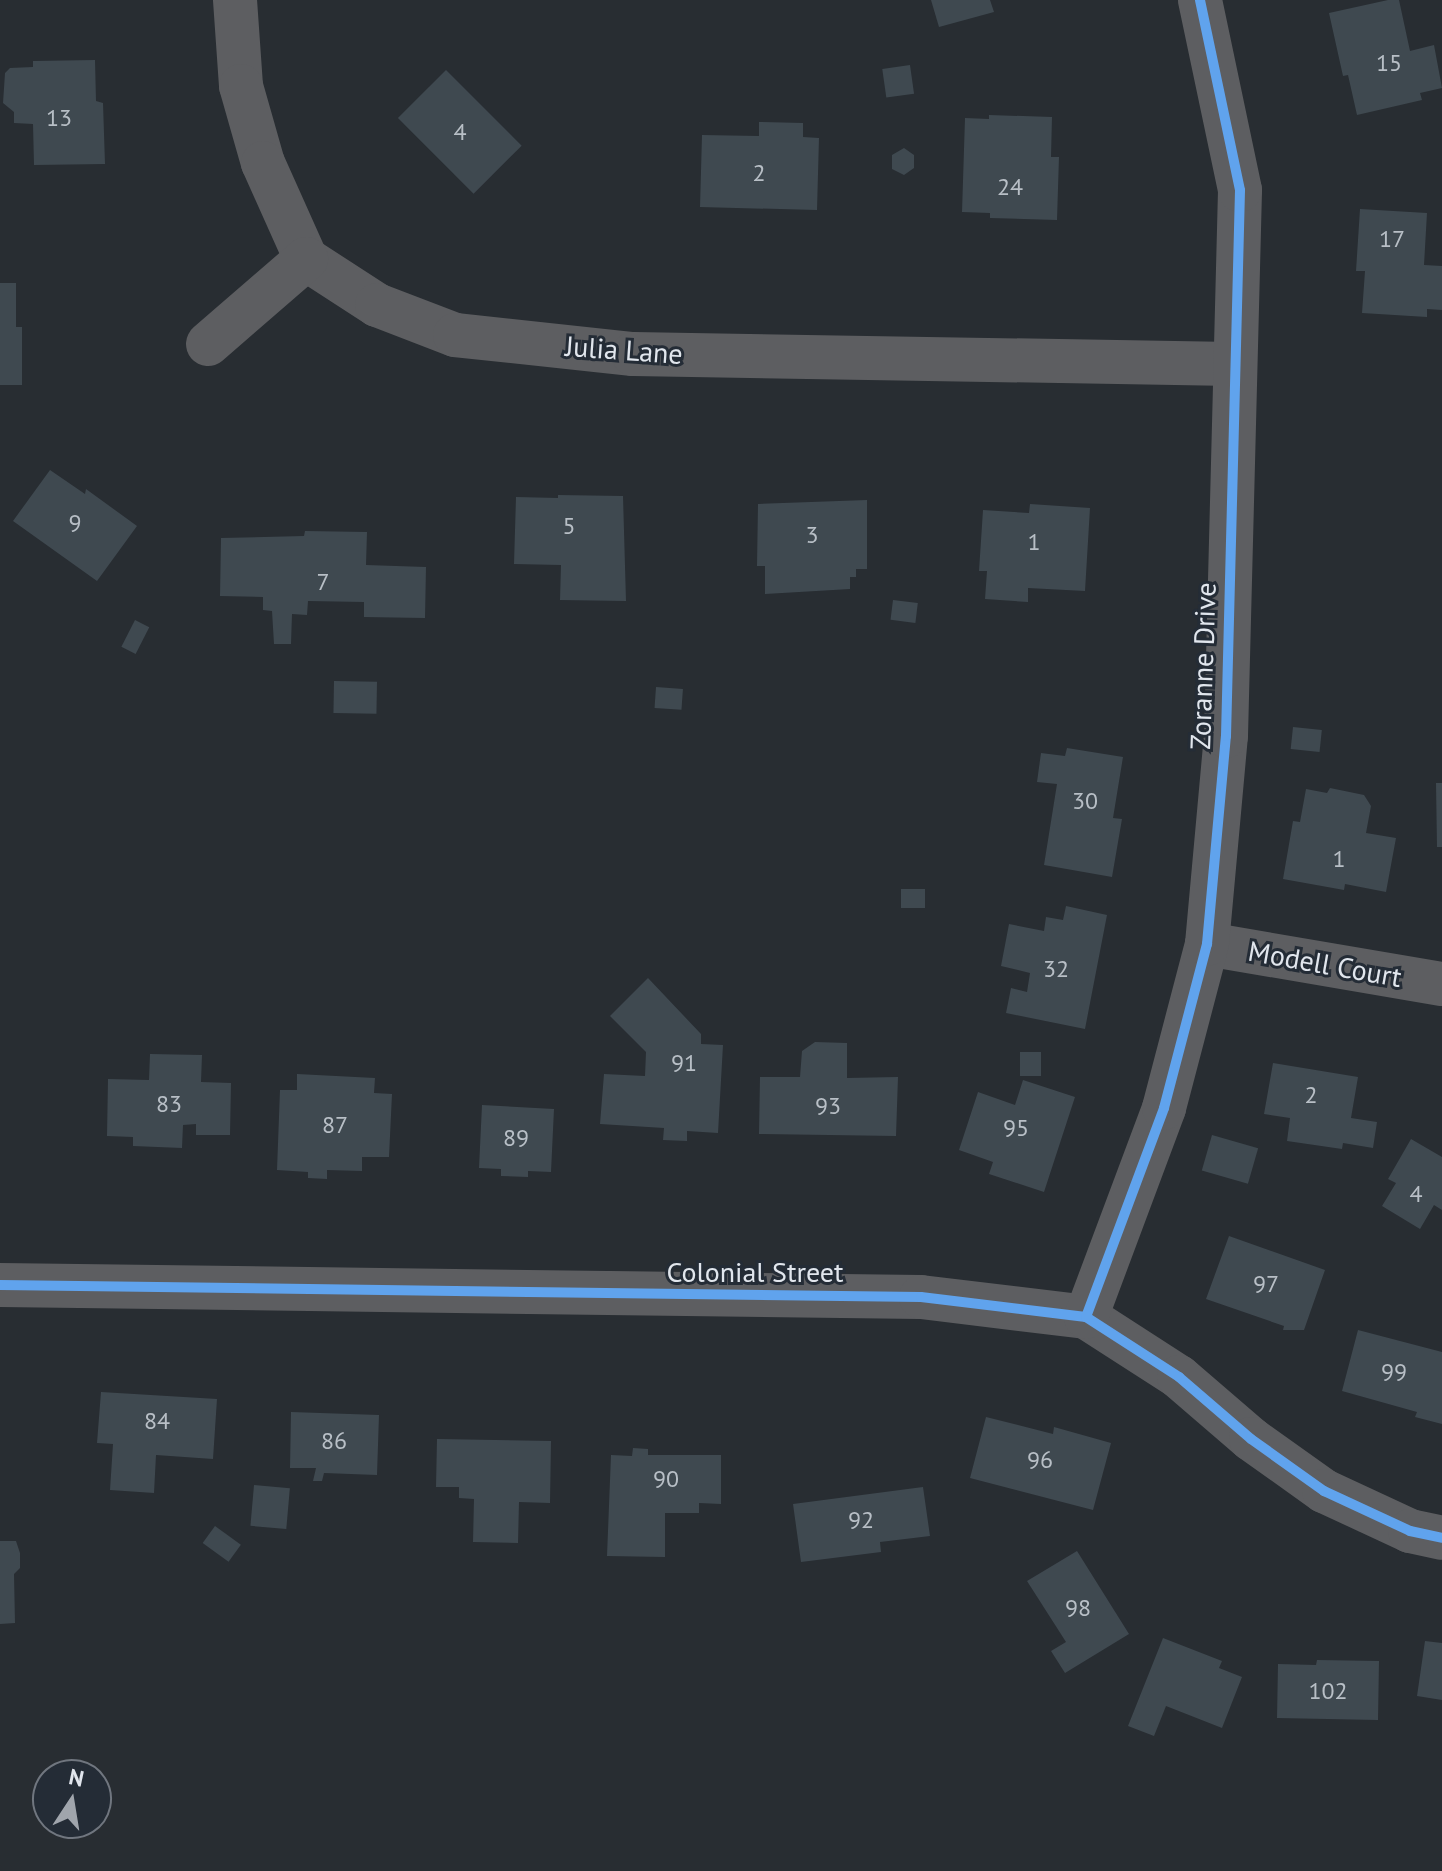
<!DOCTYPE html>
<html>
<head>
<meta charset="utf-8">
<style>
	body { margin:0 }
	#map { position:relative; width:1442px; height:1871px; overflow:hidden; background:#282d32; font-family:"PT Sans",sans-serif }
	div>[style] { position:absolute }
	.building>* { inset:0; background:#3f4950; transform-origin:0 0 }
	.minor>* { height:44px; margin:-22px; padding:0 22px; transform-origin:22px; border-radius:22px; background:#5d5e61 }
	.cycleway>* { height:10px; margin:-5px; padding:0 5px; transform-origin:5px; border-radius:5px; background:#60a3ed }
	span { translate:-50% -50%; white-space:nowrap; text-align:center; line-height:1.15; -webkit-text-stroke:6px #242c36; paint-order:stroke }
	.number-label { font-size:24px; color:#b8bfc6 }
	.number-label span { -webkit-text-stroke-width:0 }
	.street-label { font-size:28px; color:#e1e6ed }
	.north { position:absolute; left:32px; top:1759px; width:80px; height:80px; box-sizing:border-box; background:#242c36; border:2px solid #70767f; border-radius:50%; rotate:12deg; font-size:22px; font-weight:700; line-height:32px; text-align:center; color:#e1e6ed }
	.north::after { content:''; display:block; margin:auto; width:28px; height:36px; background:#a0a5ac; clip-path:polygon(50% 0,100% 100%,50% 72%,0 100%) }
</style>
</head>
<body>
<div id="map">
	<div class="building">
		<i style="clip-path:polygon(931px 0,990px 0,994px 12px,939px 27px)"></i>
		<i style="clip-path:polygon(1388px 0,1399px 0,1410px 51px,1434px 45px,1442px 88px,1420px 93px,1422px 100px,1357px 115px,1348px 75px,1343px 76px,1329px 13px)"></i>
		<i style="clip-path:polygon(95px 60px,96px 101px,103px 103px,105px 164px,34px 165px,33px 124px,14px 123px,14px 112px,3px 103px,5px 73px,10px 68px,33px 67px,33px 61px)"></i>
		<i style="left:910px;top:65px;width:29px;height:28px;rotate:82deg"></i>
		<i style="left:446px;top:70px;width:107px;height:68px;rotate:45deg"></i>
		<i style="clip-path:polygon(989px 115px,1052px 117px,1051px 157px,1059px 157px,1057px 220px,990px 218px,990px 213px,962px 212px,965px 118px,989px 119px)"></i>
		<i style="clip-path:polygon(759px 122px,803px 123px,803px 137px,819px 138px,817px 210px,700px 207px,702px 135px,759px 136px)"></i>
		<i style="clip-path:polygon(904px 148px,914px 155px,914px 168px,904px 175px,892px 169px,892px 155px)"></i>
		<i style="clip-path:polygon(1360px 209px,1427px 213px,1424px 265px,1442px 266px,1442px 310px,1427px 309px,1427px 317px,1362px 313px,1365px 271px,1356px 271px)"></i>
		<i style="clip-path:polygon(0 283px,16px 283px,16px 327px,22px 327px,22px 385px,0 385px)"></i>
		<i style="clip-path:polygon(50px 470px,85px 494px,86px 489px,137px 526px,97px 581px,13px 521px)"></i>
		<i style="clip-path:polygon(558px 495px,623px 496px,626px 601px,560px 600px,561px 565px,514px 564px,516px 497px,558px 498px)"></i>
		<i style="clip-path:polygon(867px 500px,867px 569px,856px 569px,856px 577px,850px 577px,850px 589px,765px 594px,765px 566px,757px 566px,758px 504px)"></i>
		<i style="clip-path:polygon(1030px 504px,1090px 508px,1085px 591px,1028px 588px,1028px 602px,985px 599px,987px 571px,979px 571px,983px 510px,1029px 513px)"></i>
		<i style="clip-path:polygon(305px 531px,367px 532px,366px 565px,426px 567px,425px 618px,364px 617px,364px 602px,308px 601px,307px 615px,292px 614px,291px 644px,274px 644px,272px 611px,263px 610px,263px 597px,220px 596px,221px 538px,304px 536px)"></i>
		<i style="left:893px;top:600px;width:25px;height:20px;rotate:7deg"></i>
		<i style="left:135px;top:620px;width:16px;height:30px;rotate:27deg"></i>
		<i style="left:334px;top:681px;width:43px;height:32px;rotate:1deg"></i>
		<i style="left:656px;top:687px;width:27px;height:21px;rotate:4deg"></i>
		<i style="left:1293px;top:727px;width:29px;height:22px;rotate:6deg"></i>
		<i style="clip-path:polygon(1067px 748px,1123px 757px,1113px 818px,1122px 819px,1112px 877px,1044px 865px,1057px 784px,1037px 782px,1041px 753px,1065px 756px)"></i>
		<i style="clip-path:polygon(1436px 783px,1442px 783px,1442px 847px,1437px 847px)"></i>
		<i style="clip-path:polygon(1330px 788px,1364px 795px,1371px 806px,1366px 833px,1396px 838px,1386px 892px,1345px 884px,1344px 890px,1283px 879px,1293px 821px,1300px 822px,1306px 789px,1327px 793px)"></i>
		<i style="left:901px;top:889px;width:24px;height:19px"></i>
		<i style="clip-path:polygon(1066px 906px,1107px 915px,1085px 1029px,1006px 1013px,1011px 988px,1027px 992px,1030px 973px,1001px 966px,1009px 924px,1044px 931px,1046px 917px,1063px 920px)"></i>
		<i style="clip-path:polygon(648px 978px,701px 1034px,701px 1044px,723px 1045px,718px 1133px,687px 1131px,687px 1141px,663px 1140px,664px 1128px,600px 1124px,604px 1074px,645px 1076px,646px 1052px,610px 1016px)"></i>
		<i style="clip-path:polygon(815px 1042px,847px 1043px,847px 1078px,898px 1077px,896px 1136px,759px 1134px,760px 1077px,800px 1077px,802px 1051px)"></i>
		<i style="left:1020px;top:1052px;width:21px;height:24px"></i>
		<i style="clip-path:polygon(150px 1054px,202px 1055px,201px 1082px,231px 1083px,230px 1135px,196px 1135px,196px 1124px,183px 1125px,182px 1148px,133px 1146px,133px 1137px,107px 1136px,108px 1079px,149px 1080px)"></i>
		<i style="clip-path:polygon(1273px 1063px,1358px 1077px,1351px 1118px,1377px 1122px,1373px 1148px,1343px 1143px,1342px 1149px,1287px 1141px,1290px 1118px,1264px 1114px)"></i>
		<i style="clip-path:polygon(297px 1074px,375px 1078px,374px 1093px,392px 1094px,389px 1157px,362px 1157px,362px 1171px,327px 1170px,327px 1179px,308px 1178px,308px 1172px,277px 1170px,280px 1090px,297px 1090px)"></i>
		<i style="clip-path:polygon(1023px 1080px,1075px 1097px,1044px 1192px,989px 1174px,993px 1162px,959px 1150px,978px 1092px,1015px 1105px)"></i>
		<i style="clip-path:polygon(482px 1105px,554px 1109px,551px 1172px,528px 1171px,528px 1177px,501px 1176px,501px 1169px,479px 1168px)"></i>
		<i style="left:1212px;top:1135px;width:48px;height:37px;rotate:16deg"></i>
		<i style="clip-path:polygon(1411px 1139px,1442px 1157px,1442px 1210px,1434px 1205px,1420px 1229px,1382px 1206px,1396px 1183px,1388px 1179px)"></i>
		<i style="clip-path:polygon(1229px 1236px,1325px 1270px,1304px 1330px,1283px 1330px,1284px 1326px,1206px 1299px)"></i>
		<i style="clip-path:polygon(1358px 1330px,1442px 1352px,1442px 1424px,1415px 1417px,1417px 1412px,1342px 1391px)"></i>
		<i style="clip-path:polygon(101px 1392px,217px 1399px,213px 1459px,156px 1455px,154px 1493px,110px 1490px,113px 1444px,97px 1443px)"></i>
		<i style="clip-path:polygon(291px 1412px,379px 1415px,377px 1475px,324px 1473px,322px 1481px,313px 1481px,316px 1468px,290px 1468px)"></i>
		<i style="clip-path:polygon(986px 1417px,1053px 1434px,1054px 1427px,1111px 1443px,1093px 1510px,970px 1478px)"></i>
		<i style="clip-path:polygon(437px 1439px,551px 1441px,550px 1503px,519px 1502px,518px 1543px,473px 1542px,474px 1499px,459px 1498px,459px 1487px,436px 1487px)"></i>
		<i style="clip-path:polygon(633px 1448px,648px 1449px,648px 1455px,721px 1455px,721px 1504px,699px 1503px,699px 1513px,665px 1513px,665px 1557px,607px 1556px,611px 1455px,632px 1456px)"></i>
		<i style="left:254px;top:1485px;width:36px;height:41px;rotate:5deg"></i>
		<i style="clip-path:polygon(923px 1487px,930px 1536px,880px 1542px,881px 1552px,801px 1562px,793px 1504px)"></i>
		<i style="left:215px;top:1526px;width:32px;height:21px;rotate:36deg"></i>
		<i style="clip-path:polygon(0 1541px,16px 1541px,20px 1553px,20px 1568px,14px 1574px,15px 1623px,0 1624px)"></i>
		<i style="clip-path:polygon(1077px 1551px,1129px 1634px,1065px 1673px,1051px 1651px,1066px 1642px,1027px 1581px)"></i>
		<i style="clip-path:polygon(1163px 1638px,1222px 1661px,1219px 1668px,1242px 1677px,1222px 1728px,1166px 1706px,1154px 1736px,1128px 1726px)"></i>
		<i style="clip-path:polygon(1425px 1641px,1442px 1643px,1442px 1700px,1417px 1696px)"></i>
		<i style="clip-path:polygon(1317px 1660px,1379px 1661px,1378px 1720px,1277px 1718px,1278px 1664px,1316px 1665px)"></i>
	</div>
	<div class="minor">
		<i style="left:235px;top:0;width:86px;rotate:86deg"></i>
		<i style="left:241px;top:86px;width:80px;rotate:74.1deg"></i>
		<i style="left:263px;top:163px;width:105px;rotate:65.9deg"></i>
		<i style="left:306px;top:259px;width:85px;rotate:32.9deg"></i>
		<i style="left:377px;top:305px;width:84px;rotate:21deg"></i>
		<i style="left:455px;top:335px;width:179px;rotate:6.1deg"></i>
		<i style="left:633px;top:354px;width:600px;rotate:0.95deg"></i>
		<i style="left:208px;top:344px;width:130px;rotate:-40.9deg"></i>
		<i style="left:1207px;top:944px;width:238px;rotate:9.7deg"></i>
		<i style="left:0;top:1285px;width:921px;rotate:0.75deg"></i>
		<i style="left:921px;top:1297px;width:166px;rotate:6.9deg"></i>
		<i style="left:1086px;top:1317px;width:111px;rotate:32.8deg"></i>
		<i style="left:1179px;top:1377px;width:95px;rotate:40.7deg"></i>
		<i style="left:1251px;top:1439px;width:90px;rotate:35.5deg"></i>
		<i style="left:1324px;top:1491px;width:95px;rotate:24.9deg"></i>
		<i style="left:1410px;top:1531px;width:33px;rotate:12deg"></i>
		<i style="left:1086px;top:1317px;width:223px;rotate:-69.5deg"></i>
		<i style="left:1164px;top:1108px;width:170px;rotate:-75.3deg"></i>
		<i style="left:1207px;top:944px;width:209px;rotate:-84.8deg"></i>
		<i style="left:1226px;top:736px;width:546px;rotate:-88.53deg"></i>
		<i style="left:1240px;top:190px;width:194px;rotate:-101.9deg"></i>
	</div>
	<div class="cycleway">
		<i style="left:0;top:1285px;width:921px;rotate:0.75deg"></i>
		<i style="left:921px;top:1297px;width:166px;rotate:6.9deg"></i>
		<i style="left:1086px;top:1317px;width:111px;rotate:32.8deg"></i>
		<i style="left:1179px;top:1377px;width:95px;rotate:40.7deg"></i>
		<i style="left:1251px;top:1439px;width:90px;rotate:35.5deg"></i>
		<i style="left:1324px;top:1491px;width:95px;rotate:24.9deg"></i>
		<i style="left:1410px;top:1531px;width:33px;rotate:12deg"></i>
		<i style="left:1086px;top:1317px;width:223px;rotate:-69.5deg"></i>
		<i style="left:1164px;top:1108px;width:170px;rotate:-75.3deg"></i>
		<i style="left:1207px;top:944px;width:209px;rotate:-84.8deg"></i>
		<i style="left:1226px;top:736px;width:546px;rotate:-88.53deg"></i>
		<i style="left:1240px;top:190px;width:194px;rotate:-101.9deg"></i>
	</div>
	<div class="number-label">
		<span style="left:1389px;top:63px">15</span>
		<span style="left:59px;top:118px">13</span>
		<span style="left:460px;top:132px">4</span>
		<span style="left:759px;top:173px">2</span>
		<span style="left:1010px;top:187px">24</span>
		<span style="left:1392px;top:239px">17</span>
		<span style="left:75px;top:523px">9</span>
		<span style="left:569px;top:526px">5</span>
		<span style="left:812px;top:535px">3</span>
		<span style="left:1034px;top:542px">1</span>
		<span style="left:323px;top:582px">7</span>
		<span style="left:1085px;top:801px">30</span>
		<span style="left:1339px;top:859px">1</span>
		<span style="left:1056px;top:969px">32</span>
		<span style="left:684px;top:1063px">91</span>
		<span style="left:1311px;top:1095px">2</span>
		<span style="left:169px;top:1104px">83</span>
		<span style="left:828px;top:1106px">93</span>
		<span style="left:335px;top:1125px">87</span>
		<span style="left:1016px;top:1128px">95</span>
		<span style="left:516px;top:1138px">89</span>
		<span style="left:1416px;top:1194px">4</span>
		<span style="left:1266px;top:1284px">97</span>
		<span style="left:1394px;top:1372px">99</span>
		<span style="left:157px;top:1421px">84</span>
		<span style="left:334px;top:1441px">86</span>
		<span style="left:1040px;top:1460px">96</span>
		<span style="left:666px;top:1479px">90</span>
		<span style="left:861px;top:1520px">92</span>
		<span style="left:1078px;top:1608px">98</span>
		<span style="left:1328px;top:1691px">102</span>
	</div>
	<div class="street-label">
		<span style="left:624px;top:350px;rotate:4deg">Julia Lane</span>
		<span style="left:1203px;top:666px;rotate:-88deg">Zoranne Drive</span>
		<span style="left:1325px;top:964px;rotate:10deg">Modell Court</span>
		<span style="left:755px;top:1272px">Colonial Street</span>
	</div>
	<div class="north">N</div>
</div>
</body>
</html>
